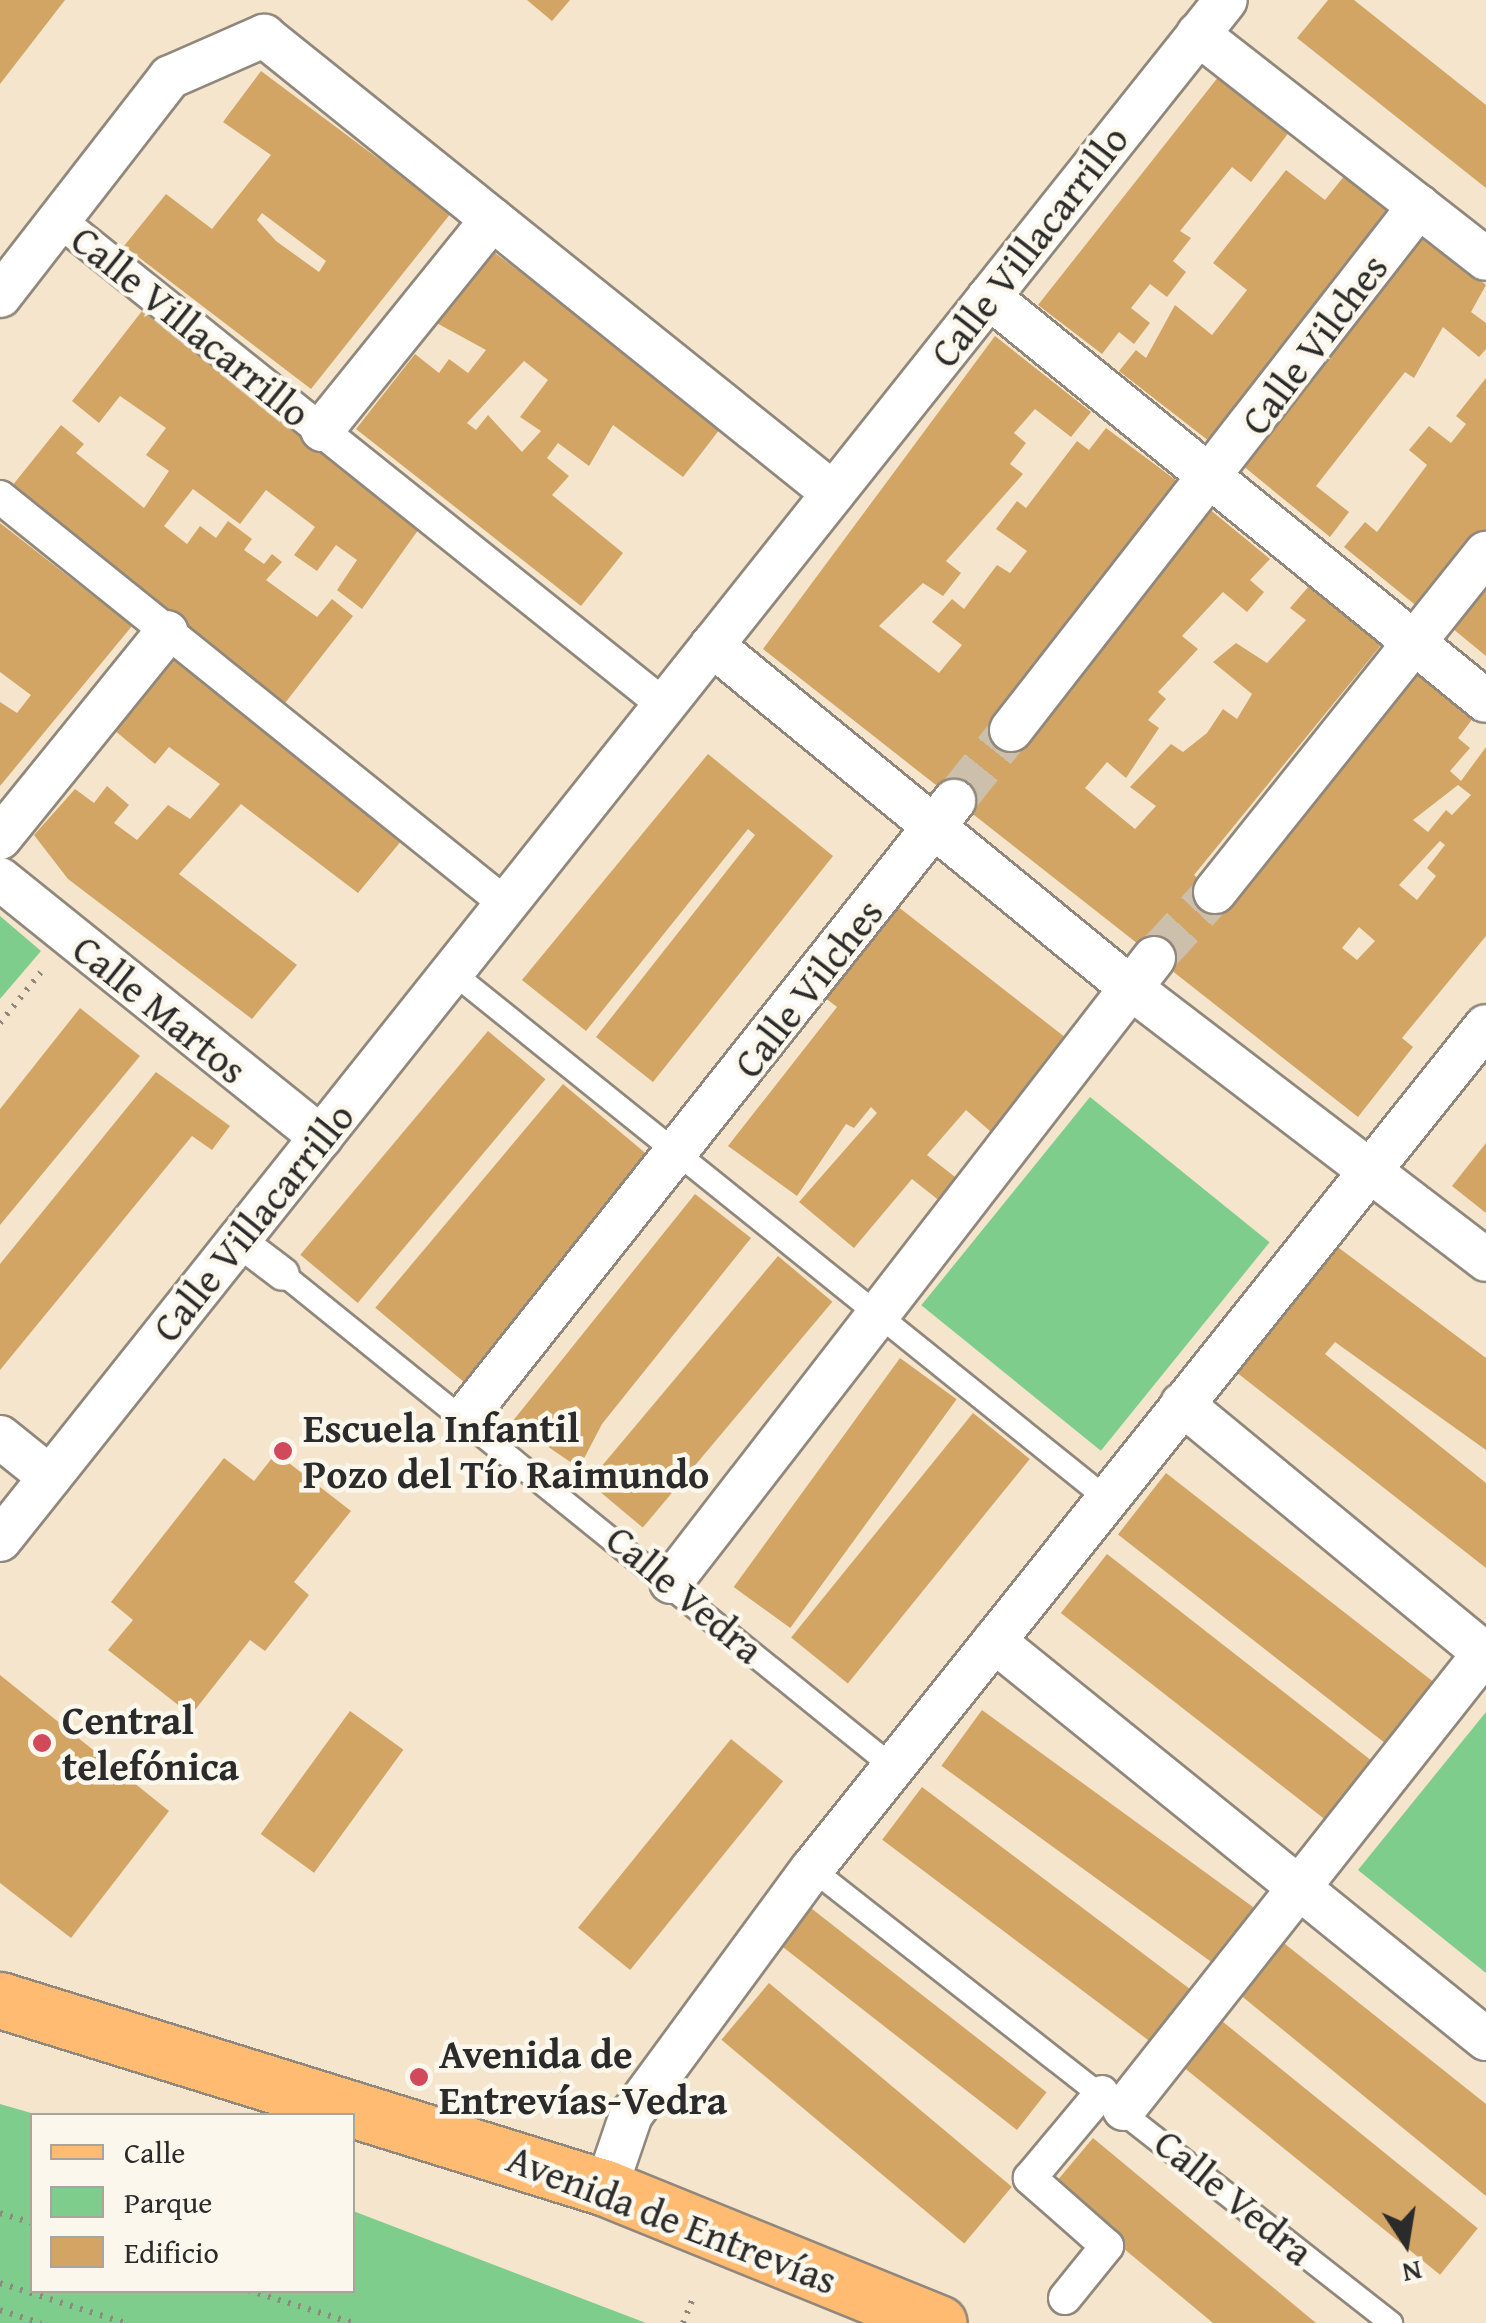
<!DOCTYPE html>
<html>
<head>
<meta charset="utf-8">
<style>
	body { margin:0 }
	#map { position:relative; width:1486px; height:2323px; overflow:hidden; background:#f4e5cc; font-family:"Gentium Book Plus",serif }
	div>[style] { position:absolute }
	.green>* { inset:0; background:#7ecd8d; transform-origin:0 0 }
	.building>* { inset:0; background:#d3a565; transform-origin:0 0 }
	.minor-tunnel>* { height:42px; margin-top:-21px; transform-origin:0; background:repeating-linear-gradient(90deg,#ccc0ac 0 42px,transparent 0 63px) }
	.path>* { height:6px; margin-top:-3px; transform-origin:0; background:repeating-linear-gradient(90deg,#90887c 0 2.5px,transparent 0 10.5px) }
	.roads { filter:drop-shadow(2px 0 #90887c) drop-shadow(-2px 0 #90887c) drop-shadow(0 2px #90887c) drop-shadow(0 -2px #90887c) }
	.service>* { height:22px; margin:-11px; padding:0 11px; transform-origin:11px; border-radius:11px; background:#fff }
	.pedestrian>* { height:32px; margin:-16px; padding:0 16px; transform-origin:16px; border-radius:16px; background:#fff }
	.minor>* { height:42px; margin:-21px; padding:0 21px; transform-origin:21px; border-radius:21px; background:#fff }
	.primary>* { height:55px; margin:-27.5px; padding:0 27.5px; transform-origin:27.5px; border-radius:27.5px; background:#ffbb71 }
	.dots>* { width:28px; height:28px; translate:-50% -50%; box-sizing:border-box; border:5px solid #fbf7ec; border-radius:50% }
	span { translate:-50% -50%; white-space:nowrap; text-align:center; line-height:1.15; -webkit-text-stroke:9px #fbf7ec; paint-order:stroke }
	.street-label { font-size:40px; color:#2b2b2b }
	.poi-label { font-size:40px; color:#2b2b2b; font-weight:700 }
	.left { translate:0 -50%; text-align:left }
	.legend { position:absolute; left:30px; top:2113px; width:325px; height:180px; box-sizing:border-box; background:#fbf7ec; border:2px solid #a8a59f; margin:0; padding:12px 18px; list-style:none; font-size:30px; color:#2b2b2b }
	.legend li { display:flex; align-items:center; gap:20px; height:50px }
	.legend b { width:50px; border:2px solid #a8a59f }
	.north { position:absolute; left:1356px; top:2193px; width:100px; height:100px; -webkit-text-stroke:8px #fbf7ec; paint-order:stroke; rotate:168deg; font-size:28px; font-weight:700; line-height:40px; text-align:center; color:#2b2b2b }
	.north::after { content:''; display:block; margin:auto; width:35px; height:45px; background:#2b2b2b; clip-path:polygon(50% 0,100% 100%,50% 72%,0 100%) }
</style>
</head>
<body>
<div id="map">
	<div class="green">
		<i style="clip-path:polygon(0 916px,41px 951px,0 999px)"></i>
		<i style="left:1090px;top:1097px;width:231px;height:268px;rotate:39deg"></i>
		<i style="clip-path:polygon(1486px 1712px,1486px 1973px,1358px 1870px)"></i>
		<i style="clip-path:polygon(0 2104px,38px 2115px,32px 2290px,352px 2290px,353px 2211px,646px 2323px,0 2323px)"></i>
	</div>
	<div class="building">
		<i style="clip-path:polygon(0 0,65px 0,0 84px)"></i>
		<i style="clip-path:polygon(527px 0,570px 0,552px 21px)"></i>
		<i style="clip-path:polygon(1328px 0,1354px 0,1486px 105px,1486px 188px,1297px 38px)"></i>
		<i style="clip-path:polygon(evenodd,261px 71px,451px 213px,311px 389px,124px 246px,166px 194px,212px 229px,271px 155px,223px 122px,261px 71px,262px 213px,326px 261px,319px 272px,276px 241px,257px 220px,262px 213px)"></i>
		<i style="clip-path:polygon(1219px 76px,1290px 131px,1251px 182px,1232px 167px,1180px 231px,1191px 238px,1173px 261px,1186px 272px,1167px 297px,1150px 284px,1131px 308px,1150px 323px,1134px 344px,1119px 332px,1102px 354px,1038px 305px)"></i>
		<i style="clip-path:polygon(1286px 170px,1325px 200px,1345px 175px,1396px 214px,1214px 445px,1119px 371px,1136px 350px,1146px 358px,1175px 305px,1212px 335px,1247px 290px,1213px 263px)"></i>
		<i style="clip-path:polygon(1425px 235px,1486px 285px,1471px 312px,1486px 323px,1486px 349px,1479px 357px,1443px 327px,1414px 378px,1405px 372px,1316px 486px,1349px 512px,1330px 537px,1242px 465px)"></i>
		<i style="clip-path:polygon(evenodd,491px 250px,723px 425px,683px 477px,613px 425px,589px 466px,558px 443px,547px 458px,569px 476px,552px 495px,623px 553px,581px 606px,356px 429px,415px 354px,439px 373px,449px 359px,468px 373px,486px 350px,433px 321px,491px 250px,524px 361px,548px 380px,520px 417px,541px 431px,522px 452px,488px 415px,476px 430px,467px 423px,524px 361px)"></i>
		<i style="clip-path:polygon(142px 311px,421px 526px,362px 609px,337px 590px,357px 560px,336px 545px,317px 571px,294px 555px,315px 527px,266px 490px,240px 524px,193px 489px,164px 526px,187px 544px,200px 526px,216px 538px,228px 521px,252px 539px,244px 550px,264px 564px,272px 554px,282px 562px,266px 580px,317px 617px,332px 599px,353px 616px,285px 703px,12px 486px,61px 425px,84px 444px,76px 453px,144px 508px,169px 471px,146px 455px,166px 428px,120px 396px,99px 423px,72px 401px)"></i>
		<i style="clip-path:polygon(evenodd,995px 336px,1091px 412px,1071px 437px,1035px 409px,1014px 433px,1026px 443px,1010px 464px,1023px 474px,946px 561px,961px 573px,943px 596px,923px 583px,879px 626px,939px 673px,962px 645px,932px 622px,952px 599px,964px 609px,997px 565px,1010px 573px,1027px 551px,996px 529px,1017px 501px,1026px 508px,1077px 441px,1089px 450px,1106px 428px,1177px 481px,994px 716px,1017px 735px,1208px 508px,1270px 559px,1250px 580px,1264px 592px,1247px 612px,1223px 592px,1182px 636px,1198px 649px,1158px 692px,1166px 699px,1148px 720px,1159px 728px,1126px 778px,1107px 762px,1085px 788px,1135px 829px,1156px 806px,1130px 787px,1171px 744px,1183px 752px,1207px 733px,1223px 709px,1237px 719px,1252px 694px,1213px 662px,1236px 643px,1267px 663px,1306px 620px,1290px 608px,1309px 586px,1382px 644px,1194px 875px,1215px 892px,1410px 664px,1477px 713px,1458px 738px,1470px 748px,1450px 771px,1461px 781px,1486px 747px,1486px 936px,1402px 1038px,1413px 1047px,1358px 1117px,763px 649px,995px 336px,1458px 785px,1471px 795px,1452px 815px,1446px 810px,1428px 832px,1413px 820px,1458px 785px,995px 336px,1440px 841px,1445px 845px,1427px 868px,1436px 876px,1417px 900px,1399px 885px,1440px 841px,995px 336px,1359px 927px,1375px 941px,1357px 960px,1342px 948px,1359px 927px)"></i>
		<i style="clip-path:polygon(1486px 378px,1486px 536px,1424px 612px,1344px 547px,1365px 522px,1377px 532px,1427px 465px,1409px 450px,1429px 426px,1451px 443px,1466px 424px,1456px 416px)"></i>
		<i style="clip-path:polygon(0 523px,132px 626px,0 786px,0 702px,17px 713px,31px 695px,0 672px)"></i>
		<i style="clip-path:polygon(1486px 568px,1486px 656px,1441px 619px)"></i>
		<i style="clip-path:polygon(168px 654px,402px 840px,358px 893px,241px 804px,179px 874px,297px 965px,252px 1019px,68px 879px,34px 835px,75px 789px,94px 803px,107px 786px,129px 805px,114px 823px,137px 840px,168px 805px,190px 819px,220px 784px,169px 747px,155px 764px,114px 730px)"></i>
		<i style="clip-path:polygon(708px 754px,833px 856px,653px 1082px,596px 1037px,755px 835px,748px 829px,586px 1031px,522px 980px)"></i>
		<i style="clip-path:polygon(892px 902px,1075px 1045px,998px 1138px,966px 1110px,927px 1155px,964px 1184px,946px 1206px,912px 1179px,854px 1248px,799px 1202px,877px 1113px,871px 1107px,854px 1128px,846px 1124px,797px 1196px,728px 1146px,837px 1007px,824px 997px)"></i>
		<i style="clip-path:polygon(80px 1008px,140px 1056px,0 1225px,0 1109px)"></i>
		<i style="left:488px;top:1031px;width:75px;height:292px;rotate:40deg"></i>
		<i style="clip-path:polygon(156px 1072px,230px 1126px,212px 1150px,192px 1136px,0 1370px,0 1264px)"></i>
		<i style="left:563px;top:1084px;width:116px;height:292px;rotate:40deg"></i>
		<i style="clip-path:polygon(1486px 1143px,1486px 1213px,1452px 1186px)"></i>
		<i style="clip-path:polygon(695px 1194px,751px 1238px,602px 1424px,579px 1468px,512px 1422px)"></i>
		<i style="clip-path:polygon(1327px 1239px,1486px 1358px,1486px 1450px,1335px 1342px,1325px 1354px,1486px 1483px,1486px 1568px,1231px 1368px)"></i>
		<i style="left:778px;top:1256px;width:71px;height:295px;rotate:40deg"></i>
		<i style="left:900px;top:1358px;width:70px;height:283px;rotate:36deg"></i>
		<i style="left:973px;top:1413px;width:73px;height:289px;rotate:39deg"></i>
		<i style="clip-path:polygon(276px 1453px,351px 1511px,294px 1582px,309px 1595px,265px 1651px,250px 1640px,191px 1715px,108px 1650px,133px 1620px,111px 1602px,224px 1458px,254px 1481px)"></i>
		<i style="left:1166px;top:1473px;width:351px;height:78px;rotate:38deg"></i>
		<i style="left:1107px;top:1554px;width:346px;height:75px;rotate:38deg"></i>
		<i style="clip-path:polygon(0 1675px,169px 1811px,71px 1938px,0 1883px)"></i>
		<i style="left:982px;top:1710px;width:349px;height:69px;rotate:36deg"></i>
		<i style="left:350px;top:1711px;width:66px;height:152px;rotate:36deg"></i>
		<i style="left:731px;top:1739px;width:67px;height:243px;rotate:39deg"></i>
		<i style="left:922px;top:1787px;width:348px;height:66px;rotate:37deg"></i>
		<i style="left:807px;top:1905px;width:304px;height:48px;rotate:38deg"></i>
		<i style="clip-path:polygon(1275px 1936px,1486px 2104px,1486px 2196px,1233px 1989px)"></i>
		<i style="left:769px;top:1983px;width:317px;height:74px;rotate:40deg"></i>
		<i style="left:1212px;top:2013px;width:342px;height:60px;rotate:39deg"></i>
		<i style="clip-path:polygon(1093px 2138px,1316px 2323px,1213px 2323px,1051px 2188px)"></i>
	</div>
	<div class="minor-tunnel">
		<i style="left:955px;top:800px;width:90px;rotate:-51.3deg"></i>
		<i style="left:1154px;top:958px;width:90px;rotate:-47.3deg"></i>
	</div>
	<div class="path">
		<i style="left:0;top:1023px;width:65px;rotate:-51.2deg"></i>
		<i style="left:0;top:2213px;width:34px;rotate:17deg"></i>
		<i style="left:0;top:2283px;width:131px;rotate:17.7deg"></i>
		<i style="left:248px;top:2290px;width:110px;rotate:17.4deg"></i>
		<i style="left:0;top:2310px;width:43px;rotate:17.6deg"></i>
		<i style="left:683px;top:2323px;width:27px;rotate:-68deg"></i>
	</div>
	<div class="roads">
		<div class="service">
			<i style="left:452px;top:972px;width:841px;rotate:38.82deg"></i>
			<i style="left:283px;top:1274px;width:784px;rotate:38.95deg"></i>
			<i style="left:812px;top:1869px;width:736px;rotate:38.1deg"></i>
		</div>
		<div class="pedestrian">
			<i style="left:60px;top:221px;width:774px;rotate:38.71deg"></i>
			<i style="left:0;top:497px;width:649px;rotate:38.81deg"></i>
			<i style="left:238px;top:1240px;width:56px;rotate:37.1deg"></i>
			<i style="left:1065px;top:2298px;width:67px;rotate:-51.1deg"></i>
			<i style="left:1107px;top:2246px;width:103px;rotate:-138.6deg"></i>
			<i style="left:1030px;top:2178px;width:112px;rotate:-50.1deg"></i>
		</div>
		<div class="minor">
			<i style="left:1198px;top:34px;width:365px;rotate:38deg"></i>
			<i style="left:0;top:296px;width:277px;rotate:-52.2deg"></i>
			<i style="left:170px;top:77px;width:103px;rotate:-23.6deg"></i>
			<i style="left:264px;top:36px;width:730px;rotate:38.77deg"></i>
			<i style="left:989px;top:297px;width:640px;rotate:39.11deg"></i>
			<i style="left:322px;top:430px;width:271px;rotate:-51.1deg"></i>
			<i style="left:712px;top:645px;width:543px;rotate:39.32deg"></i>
			<i style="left:1132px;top:989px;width:446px;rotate:37.4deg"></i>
			<i style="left:1011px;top:730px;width:664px;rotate:-52.09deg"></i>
			<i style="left:0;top:838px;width:265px;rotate:-51deg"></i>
			<i style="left:0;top:879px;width:412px;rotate:38.8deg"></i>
			<i style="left:1215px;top:892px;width:434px;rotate:-51.4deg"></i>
			<i style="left:1182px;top:1404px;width:394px;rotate:39.5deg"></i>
			<i style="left:467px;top:1415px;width:784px;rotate:-51.58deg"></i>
			<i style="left:0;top:1437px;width:64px;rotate:38.7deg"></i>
			<i style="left:0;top:1540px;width:1968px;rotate:-51.48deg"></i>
			<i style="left:671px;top:1582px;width:789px;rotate:-52.26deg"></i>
			<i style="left:994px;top:1641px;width:633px;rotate:38.97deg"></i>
			<i style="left:1124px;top:2109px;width:584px;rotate:-51.68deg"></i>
			<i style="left:606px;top:2188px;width:77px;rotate:-71.1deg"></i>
			<i style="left:631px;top:2115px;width:305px;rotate:-53.7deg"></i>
			<i style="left:812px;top:1869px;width:1079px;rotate:-51.36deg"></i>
		</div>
		<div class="primary">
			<i style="left:0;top:2000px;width:634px;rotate:17.24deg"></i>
			<i style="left:606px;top:2188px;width:359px;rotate:22.1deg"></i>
		</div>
	</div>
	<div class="dots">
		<i style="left:283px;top:1451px;background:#d1495b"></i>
		<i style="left:42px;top:1743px;background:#d1495b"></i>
		<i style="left:419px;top:2077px;background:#d1495b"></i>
	</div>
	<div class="street-label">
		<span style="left:1029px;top:246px;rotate:-52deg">Calle Villacarrillo</span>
		<span style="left:191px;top:326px;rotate:39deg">Calle Villacarrillo</span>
		<span style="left:1314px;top:344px;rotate:-53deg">Calle Vilches</span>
		<span style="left:808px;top:988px;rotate:-52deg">Calle Vilches</span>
		<span style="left:160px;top:1009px;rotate:39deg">Calle Martos</span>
		<span style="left:253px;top:1222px;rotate:-51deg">Calle Villacarrillo</span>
		<span style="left:685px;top:1594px;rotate:40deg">Calle Vedra</span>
		<span style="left:1234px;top:2197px;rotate:39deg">Calle Vedra</span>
		<span style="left:672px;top:2219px;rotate:21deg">Avenida de Entrevías</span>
	</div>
	<div class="poi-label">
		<span class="left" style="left:303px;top:1451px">Escuela Infantil<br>Pozo del Tío Raimundo</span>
		<span class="left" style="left:62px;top:1743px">Central<br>telefónica</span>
		<span class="left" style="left:439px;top:2077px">Avenida de<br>Entrevías-Vedra</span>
	</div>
	<ul class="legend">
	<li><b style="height:12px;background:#ffbb71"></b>Calle</li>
	<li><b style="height:28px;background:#7ecd8d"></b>Parque</li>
	<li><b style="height:28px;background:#d3a565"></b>Edificio</li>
	</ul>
	<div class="north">N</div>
</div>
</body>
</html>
